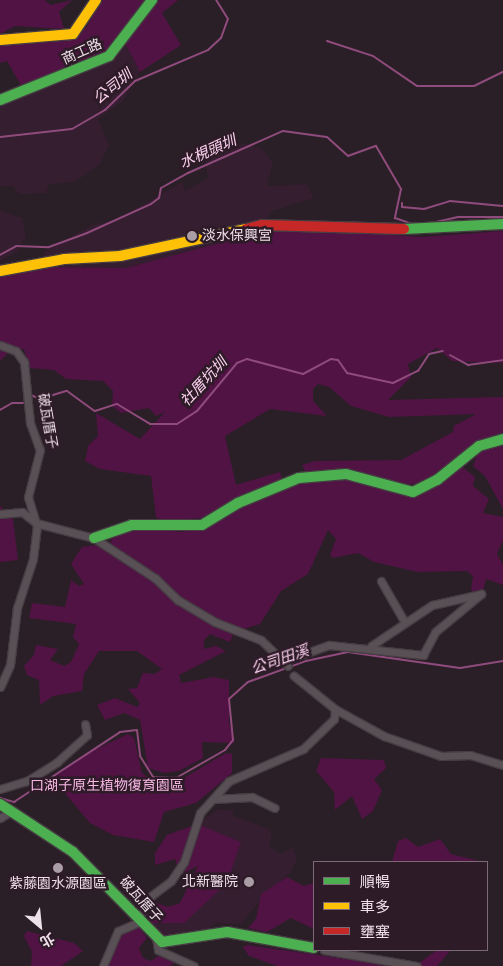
<!DOCTYPE html>
<html>
<head>
<meta charset="utf-8">
<style>
	body { margin:0 }
	#map { position:relative; width:503px; height:966px; overflow:hidden; background:#2a1f27; font-family:Figtree,"Noto Sans TC",sans-serif }
	div>[style] { position:absolute }
	.built>* { inset:0; background:#341e2f }
	.green>* { inset:0; background:#501343 }
	.stream>* { height:2px; margin:-1px; padding:0 1px; transform-origin:1px; border-radius:1px; background:#904b7d }
	.roads { filter:drop-shadow(1px 0 #463c43) drop-shadow(-1px 0 #463c43) drop-shadow(0 1px #463c43) drop-shadow(0 -1px #463c43) }
	.street>* { height:7px; margin:-3.5px; padding:0 3.5px; transform-origin:3.5px; border-radius:3.5px; background:#585055 }
	.fast>* { height:10px; margin:-5px; padding:0 5px; transform-origin:5px; border-radius:5px; background:#4caf50 }
	.slow>* { height:10px; margin:-5px; padding:0 5px; transform-origin:5px; border-radius:5px; background:#ffc107 }
	.jam>* { height:10px; margin:-5px; padding:0 5px; transform-origin:5px; border-radius:5px; background:#c62828 }
	.dots>* { width:14px; height:14px; translate:-50% -50%; box-sizing:border-box; border:2px solid #2e1b28; border-radius:50% }
	span { translate:-50% -50%; white-space:nowrap; text-align:center; line-height:1.15; -webkit-text-stroke:5px #2e1b28; paint-order:stroke }
	.street-label { font-size:14px; color:#efe1ea }
	.poi-label { font-size:14px; color:#efe1ea }
	.left { translate:0 -50%; text-align:left }
	.right { translate:-100% -50%; text-align:right }
	.park-label { font-size:14px; color:#f6b7e3 }
	.water-label { font-size:15px; color:#fcd2ef; font-style:italic }
	.legend { position:absolute; left:313px; top:861px; width:175px; height:90px; box-sizing:border-box; background:#2e1b28; border:1px solid #7b6a76; margin:0; padding:6px 9px; list-style:none; font-size:15px; color:#efe1ea }
	.legend li { display:flex; align-items:center; gap:10px; height:25px }
	.legend b { width:25px; border:1px solid #7b6a76 }
	.north { position:absolute; left:15px; top:901px; width:50px; height:50px; -webkit-text-stroke:4px #2e1b28; paint-order:stroke; rotate:152deg; font-size:14px; font-weight:700; line-height:20px; text-align:center; color:#efe1ea }
	.north::after { content:''; display:block; margin:auto; width:18px; height:22px; background:#efe1ea; clip-path:polygon(50% 0,100% 100%,50% 72%,0 100%) }
</style>
</head>
<body>
<div id="map">
	<div class="built">
		<i style="clip-path:polygon(122px 37px,140px 72px,124px 100px,98px 119px,109px 145px,100px 164px,75px 182px,49px 184px,46px 193px,19px 194px,13px 186px,0 186px,0 98px)"></i>
		<i style="clip-path:polygon(244px 143px,262px 149px,273px 163px,267px 186px,307px 184px,314px 198px,272px 211px,258px 233px,193px 251px,126px 268px,46px 267px,44px 252px,92px 225px,116px 220px,182px 182px,185px 191px,208px 178px,205px 157px)"></i>
		<i style="clip-path:polygon(0 210px,22px 218px,26px 236px,18px 251px,0 261px)"></i>
		<i style="clip-path:polygon(218px 809px,234px 811px,233px 816px,267px 828px,272px 833px,269px 846px,281px 854px,293px 847px,297px 859px,291px 872px,267px 892px,241px 924px,216px 923px,210px 930px,164px 939px,150px 928px,150px 919px,176px 919px,214px 895px,198px 831px,200px 822px)"></i>
	</div>
	<div class="green">
		<i style="clip-path:polygon(0 0,44px 0,51px 5px,72px 0,59px 12px,64px 29px,15px 26px,0 34px)"></i>
		<i style="clip-path:polygon(101px 0,178px 0,162px 13px,181px 45px,140px 72px,122px 37px,106px 55px,23px 89px,7px 61px,0 63px,0 43px,18px 38px,64px 40px,86px 28px)"></i>
		<i style="clip-path:polygon(262px 226px,422px 237px,503px 231px,503px 363px,452px 361px,437px 348px,408px 364px,411px 377px,388px 400px,503px 397px,503px 437px,426px 483px,397px 485px,351px 470px,305px 471px,302px 465px,315px 461px,401px 460px,453px 432px,454px 426px,476px 414px,389px 417px,351px 406px,329px 387px,318px 384px,313px 389px,313px 401px,327px 416px,270px 409px,225px 436px,236px 485px,280px 472px,282px 480px,212px 517px,163px 521px,156px 517px,151px 476px,100px 469px,85px 461px,88px 446px,98px 436px,96px 413px,140px 439px,165px 412px,156px 416px,149px 408px,121px 413px,112px 406px,113px 391px,103px 381px,66px 379px,54px 370px,29px 368px,24px 349px,11px 350px,0 361px,0 276px,46px 267px,126px 268px,258px 233px)"></i>
		<i style="clip-path:polygon(503px 443px,503px 509px,485px 476px,473px 466px,479px 450px)"></i>
		<i style="clip-path:polygon(461px 466px,475px 477px,473px 486px,489px 499px,483px 513px,503px 517px,503px 540px,497px 554px,503px 565px,503px 585px,486px 579px,480px 602px,471px 589px,473px 576px,467px 571px,418px 572px,374px 562px,358px 553px,333px 558px,330px 555px,336px 539px,328px 530px,308px 574px,281px 591px,260px 624px,234px 632px,230px 642px,210px 634px,204px 640px,204px 649px,216px 646px,226px 651px,179px 675px,181px 683px,214px 677px,229px 680px,229px 723px,235px 743px,202px 742px,203px 758px,179px 771px,164px 773px,148px 768px,140px 720px,124px 713px,105px 720px,97px 705px,115px 698px,137px 707px,140px 703px,128px 689px,137px 688px,143px 673px,155px 674px,162px 669px,137px 651px,99px 651px,84px 674px,82px 691px,53px 696px,40px 705px,39px 680px,27px 675px,24px 666px,34px 655px,36px 645px,58px 649px,50px 660px,64px 666px,71px 662px,79px 644px,73px 637px,76px 624px,29px 618px,32px 603px,65px 607px,71px 580px,79px 586px,84px 584px,71px 564px,82px 547px,95px 545px,108px 552px,113px 535px,142px 526px,181px 532px,206px 528px,246px 503px,303px 481px,342px 475px,404px 492px)"></i>
		<i style="clip-path:polygon(0 506px,13px 519px,18px 560px,0 562px)"></i>
		<i style="clip-path:polygon(128px 734px,134px 738px,142px 773px,155px 783px,165px 785px,182px 779px,226px 753px,232px 754px,232px 773px,196px 803px,164px 812px,154px 842px,113px 835px,90px 823px,63px 791px,41px 787px,90px 752px)"></i>
		<i style="clip-path:polygon(321px 758px,384px 760px,386px 768px,374px 779px,382px 790px,373px 811px,362px 819px,352px 796px,335px 810px,334px 792px,316px 771px)"></i>
		<i style="clip-path:polygon(197px 824px,241px 842px,227px 883px,184px 923px,151px 923px,154px 902px,168px 907px,180px 903px,198px 866px,180px 875px,175px 859px,155px 865px,155px 853px,167px 835px)"></i>
		<i style="clip-path:polygon(406px 838px,418px 847px,440px 839px,451px 854px,483px 862px,392px 862px,398px 841px)"></i>
		<i style="clip-path:polygon(287px 877px,304px 886px,314px 883px,314px 929px,291px 918px,267px 932px,248px 928px,256px 919px,261px 894px)"></i>
		<i style="clip-path:polygon(138px 926px,147px 938px,139px 948px,143px 958px,150px 961px,161px 955px,180px 960px,169px 966px,107px 966px,120px 932px)"></i>
		<i style="clip-path:polygon(27px 931px,74px 943px,83px 951px,61px 966px,31px 966px,32px 952px,24px 936px)"></i>
		<i style="clip-path:polygon(247px 945px,360px 961px,384px 966px,277px 966px,249px 956px,243px 947px)"></i>
		<i style="clip-path:polygon(437px 950px,451px 950px,437px 966px,415px 966px)"></i>
	</div>
	<div class="stream">
		<i style="left:327px;top:41px;width:48px;rotate:18.1deg"></i>
		<i style="left:373px;top:56px;width:53px;rotate:34.3deg"></i>
		<i style="left:417px;top:86px;width:57px"></i>
		<i style="left:474px;top:86px;width:32px;rotate:-26deg"></i>
		<i style="left:0;top:137px;width:72px;rotate:-6.3deg"></i>
		<i style="left:72px;top:129px;width:38px;rotate:-30deg"></i>
		<i style="left:105px;top:110px;width:42px;rotate:-44deg"></i>
		<i style="left:135px;top:81px;width:79px;rotate:-23deg"></i>
		<i style="left:208px;top:50px;width:18px;rotate:-43deg"></i>
		<i style="left:221px;top:38px;width:20px;rotate:-70deg"></i>
		<i style="left:228px;top:19px;width:22px;rotate:-122deg"></i>
		<i style="left:402px;top:203px;width:4px;rotate:90deg"></i>
		<i style="left:402px;top:207px;width:22px;rotate:5deg"></i>
		<i style="left:424px;top:209px;width:27px;rotate:-17deg"></i>
		<i style="left:450px;top:201px;width:53px;rotate:5.4deg"></i>
		<i style="left:423px;top:225px;width:37px;rotate:-13deg"></i>
		<i style="left:459px;top:217px;width:44px"></i>
		<i style="left:0;top:255px;width:18px;rotate:-29deg"></i>
		<i style="left:16px;top:246px;width:33px;rotate:2deg"></i>
		<i style="left:49px;top:247px;width:40px;rotate:-20.2deg"></i>
		<i style="left:87px;top:233px;width:70px;rotate:-24.4deg"></i>
		<i style="left:151px;top:204px;width:10px;rotate:-37deg"></i>
		<i style="left:159px;top:198px;width:10px;rotate:-79deg"></i>
		<i style="left:161px;top:188px;width:31px;rotate:-29deg"></i>
		<i style="left:188px;top:173px;width:104px;rotate:-23.9deg"></i>
		<i style="left:283px;top:131px;width:44px;rotate:7.8deg"></i>
		<i style="left:327px;top:137px;width:28px;rotate:42deg"></i>
		<i style="left:348px;top:156px;width:30px;rotate:-20deg"></i>
		<i style="left:376px;top:146px;width:50px;rotate:59.8deg"></i>
		<i style="left:401px;top:189px;width:30px;rotate:102deg"></i>
		<i style="left:395px;top:218px;width:21px;rotate:19deg"></i>
		<i style="left:450px;top:355px;width:21px;rotate:29deg"></i>
		<i style="left:468px;top:365px;width:35px;rotate:-8deg"></i>
		<i style="left:31px;top:395px;width:10px;rotate:24deg"></i>
		<i style="left:40px;top:399px;width:28px;rotate:-17deg"></i>
		<i style="left:67px;top:391px;width:34px;rotate:36deg"></i>
		<i style="left:95px;top:411px;width:23px;rotate:-18deg"></i>
		<i style="left:117px;top:404px;width:39px;rotate:31deg"></i>
		<i style="left:150px;top:424px;width:27px"></i>
		<i style="left:177px;top:424px;width:24px;rotate:-33deg"></i>
		<i style="left:197px;top:411px;width:62px;rotate:-50.2deg"></i>
		<i style="left:237px;top:363px;width:11px;rotate:-22deg"></i>
		<i style="left:247px;top:359px;width:58px;rotate:15deg"></i>
		<i style="left:303px;top:374px;width:32px;rotate:-28deg"></i>
		<i style="left:331px;top:359px;width:7px;rotate:8deg"></i>
		<i style="left:338px;top:360px;width:16px;rotate:55deg"></i>
		<i style="left:347px;top:373px;width:47px;rotate:12.3deg"></i>
		<i style="left:393px;top:383px;width:28px;rotate:-26deg"></i>
		<i style="left:418px;top:371px;width:20px;rotate:-57deg"></i>
		<i style="left:429px;top:354px;width:14px;rotate:-12deg"></i>
		<i style="left:0;top:410px;width:14px;rotate:-30deg"></i>
		<i style="left:12px;top:403px;width:11px"></i>
		<i style="left:0;top:798px;width:15px;rotate:16deg"></i>
		<i style="left:14px;top:802px;width:127px;rotate:-33.4deg"></i>
		<i style="left:120px;top:732px;width:17px;rotate:-7deg"></i>
		<i style="left:137px;top:730px;width:26px;rotate:83deg"></i>
		<i style="left:140px;top:756px;width:25px;rotate:58deg"></i>
		<i style="left:153px;top:777px;width:23px;rotate:2deg"></i>
		<i style="left:176px;top:778px;width:56px;rotate:-29.7deg"></i>
		<i style="left:225px;top:750px;width:13px;rotate:-51deg"></i>
		<i style="left:233px;top:740px;width:41px;rotate:-95.6deg"></i>
		<i style="left:229px;top:699px;width:25px;rotate:-42deg"></i>
		<i style="left:248px;top:682px;width:62px;rotate:-19.9deg"></i>
		<i style="left:306px;top:661px;width:43px;rotate:-12.1deg"></i>
		<i style="left:348px;top:652px;width:113px;rotate:8.1deg"></i>
		<i style="left:460px;top:668px;width:44px;rotate:-9.2deg"></i>
	</div>
	<div class="roads">
		<div class="street">
			<i style="left:0;top:345px;width:17px;rotate:21deg"></i>
			<i style="left:16px;top:351px;width:14px;rotate:54deg"></i>
			<i style="left:24px;top:362px;width:61px;rotate:84.4deg"></i>
			<i style="left:30px;top:423px;width:29px;rotate:70deg"></i>
			<i style="left:40px;top:450px;width:49px;rotate:104.3deg"></i>
			<i style="left:28px;top:497px;width:30px;rotate:73deg"></i>
			<i style="left:37px;top:526px;width:33px;rotate:97deg"></i>
			<i style="left:33px;top:559px;width:52px;rotate:108.1deg"></i>
			<i style="left:17px;top:608px;width:57px;rotate:97deg"></i>
			<i style="left:10px;top:665px;width:24px;rotate:114deg"></i>
			<i style="left:0;top:514px;width:22px;rotate:-5deg"></i>
			<i style="left:22px;top:512px;width:18px;rotate:38deg"></i>
			<i style="left:36px;top:523px;width:60px;rotate:14.5deg"></i>
			<i style="left:94px;top:538px;width:73px;rotate:33.3deg"></i>
			<i style="left:155px;top:578px;width:32px;rotate:44deg"></i>
			<i style="left:178px;top:600px;width:43px;rotate:30.7deg"></i>
			<i style="left:215px;top:622px;width:49px;rotate:21.4deg"></i>
			<i style="left:261px;top:640px;width:37px;rotate:44deg"></i>
			<i style="left:381px;top:581px;width:46px;rotate:60.1deg"></i>
			<i style="left:284px;top:661px;width:48px;rotate:-19.6deg"></i>
			<i style="left:329px;top:645px;width:95px;rotate:6.1deg"></i>
			<i style="left:423px;top:655px;width:26px;rotate:-62deg"></i>
			<i style="left:435px;top:632px;width:60px;rotate:-39.6deg"></i>
			<i style="left:481px;top:594px;width:50px;rotate:167.3deg"></i>
			<i style="left:432px;top:605px;width:73px;rotate:146.1deg"></i>
			<i style="left:335px;top:709px;width:56px;rotate:28.9deg"></i>
			<i style="left:384px;top:736px;width:60px;rotate:19.3deg"></i>
			<i style="left:441px;top:756px;width:29px;rotate:-2deg"></i>
			<i style="left:470px;top:755px;width:34px;rotate:17deg"></i>
			<i style="left:0;top:789px;width:28px;rotate:-17deg"></i>
			<i style="left:27px;top:781px;width:36px;rotate:-32deg"></i>
			<i style="left:57px;top:762px;width:40px;rotate:-42deg"></i>
			<i style="left:87px;top:735px;width:11px;rotate:-100deg"></i>
			<i style="left:213px;top:799px;width:39px;rotate:-3deg"></i>
			<i style="left:252px;top:797px;width:25px;rotate:26deg"></i>
			<i style="left:0;top:818px;width:9px;rotate:-32deg"></i>
			<i style="left:139px;top:917px;width:24px;rotate:-60deg"></i>
			<i style="left:151px;top:896px;width:25px;rotate:-37deg"></i>
			<i style="left:171px;top:881px;width:23px;rotate:-56deg"></i>
			<i style="left:184px;top:862px;width:52px;rotate:-71.9deg"></i>
			<i style="left:200px;top:813px;width:43px;rotate:-47.8deg"></i>
			<i style="left:229px;top:781px;width:81px;rotate:-23.4deg"></i>
			<i style="left:303px;top:749px;width:43px;rotate:-44.1deg"></i>
			<i style="left:334px;top:719px;width:10px;rotate:-84deg"></i>
			<i style="left:335px;top:709px;width:53px;rotate:-141.2deg"></i>
			<i style="left:156px;top:937px;width:13px;rotate:81deg"></i>
			<i style="left:158px;top:950px;width:39px;rotate:24deg"></i>
			<i style="left:324px;top:950px;width:94px;rotate:9.8deg"></i>
			<i style="left:103px;top:966px;width:38px;rotate:-67deg"></i>
			<i style="left:118px;top:931px;width:26px;rotate:-23deg"></i>
		</div>
		<div class="fast">
			<i style="left:0;top:100px;width:118px;rotate:-22deg"></i>
			<i style="left:109px;top:56px;width:71px;rotate:-52.5deg"></i>
			<i style="left:404px;top:229px;width:99px;rotate:-2.9deg"></i>
			<i style="left:94px;top:538px;width:40px;rotate:-18.9deg"></i>
			<i style="left:132px;top:525px;width:70px"></i>
			<i style="left:202px;top:525px;width:42px;rotate:-31.4deg"></i>
			<i style="left:238px;top:503px;width:66px;rotate:-22.3deg"></i>
			<i style="left:299px;top:478px;width:47px;rotate:-4.9deg"></i>
			<i style="left:346px;top:474px;width:69px;rotate:15deg"></i>
			<i style="left:413px;top:492px;width:27px;rotate:-27deg"></i>
			<i style="left:437px;top:480px;width:54px;rotate:-39deg"></i>
			<i style="left:479px;top:446px;width:25px;rotate:-16deg"></i>
			<i style="left:0;top:804px;width:87px;rotate:33.3deg"></i>
			<i style="left:73px;top:852px;width:127px;rotate:45.3deg"></i>
			<i style="left:162px;top:942px;width:66px;rotate:-8.7deg"></i>
			<i style="left:227px;top:932px;width:88px;rotate:10.4deg"></i>
		</div>
		<div class="slow">
			<i style="left:0;top:40px;width:73px;rotate:-4.7deg"></i>
			<i style="left:73px;top:34px;width:41px;rotate:-55.9deg"></i>
			<i style="left:0;top:271px;width:65px;rotate:-10.6deg"></i>
			<i style="left:64px;top:259px;width:56px;rotate:-3.1deg"></i>
			<i style="left:120px;top:256px;width:129px;rotate:-12.1deg"></i>
		</div>
		<div class="jam">
			<i style="left:246px;top:229px;width:16px;rotate:-14deg"></i>
			<i style="left:262px;top:225px;width:142px;rotate:1.6deg"></i>
		</div>
	</div>
	<div class="dots">
		<i style="left:192px;top:236px;background:#aa9da6"></i>
		<i style="left:58px;top:868px;background:#aa9da6"></i>
		<i style="left:249px;top:882px;background:#aa9da6"></i>
	</div>
	<div class="street-label">
		<span style="left:82px;top:52px;rotate:-24deg">商工路</span>
		<span style="left:47px;top:421px;rotate:80deg">破瓦厝子</span>
		<span style="left:141px;top:900px;rotate:48deg">破瓦厝子</span>
	</div>
	<div class="poi-label">
		<span class="left" style="left:202px;top:236px">淡水保興宮</span>
		<span class="right" style="left:238px;top:882px">北新醫院</span>
		<span style="left:58px;top:884px">紫藤園水源園區</span>
	</div>
	<div class="park-label">
		<span style="left:107px;top:786px">口湖子原生植物復育園區</span>
	</div>
	<div class="water-label">
		<span style="left:113px;top:87px;rotate:-39deg">公司圳</span>
		<span style="left:208px;top:152px;rotate:-24deg">水梘頭圳</span>
		<span style="left:204px;top:382px;rotate:-47deg">社厝坑圳</span>
		<span style="left:280px;top:660px;rotate:-19deg">公司田溪</span>
	</div>
	<ul class="legend">
	<li><b style="height:6px;background:#4caf50"></b>順暢</li>
	<li><b style="height:6px;background:#ffc107"></b>車多</li>
	<li><b style="height:6px;background:#c62828"></b>壅塞</li>
	</ul>
	<div class="north">北</div>
</div>
</body>
</html>
